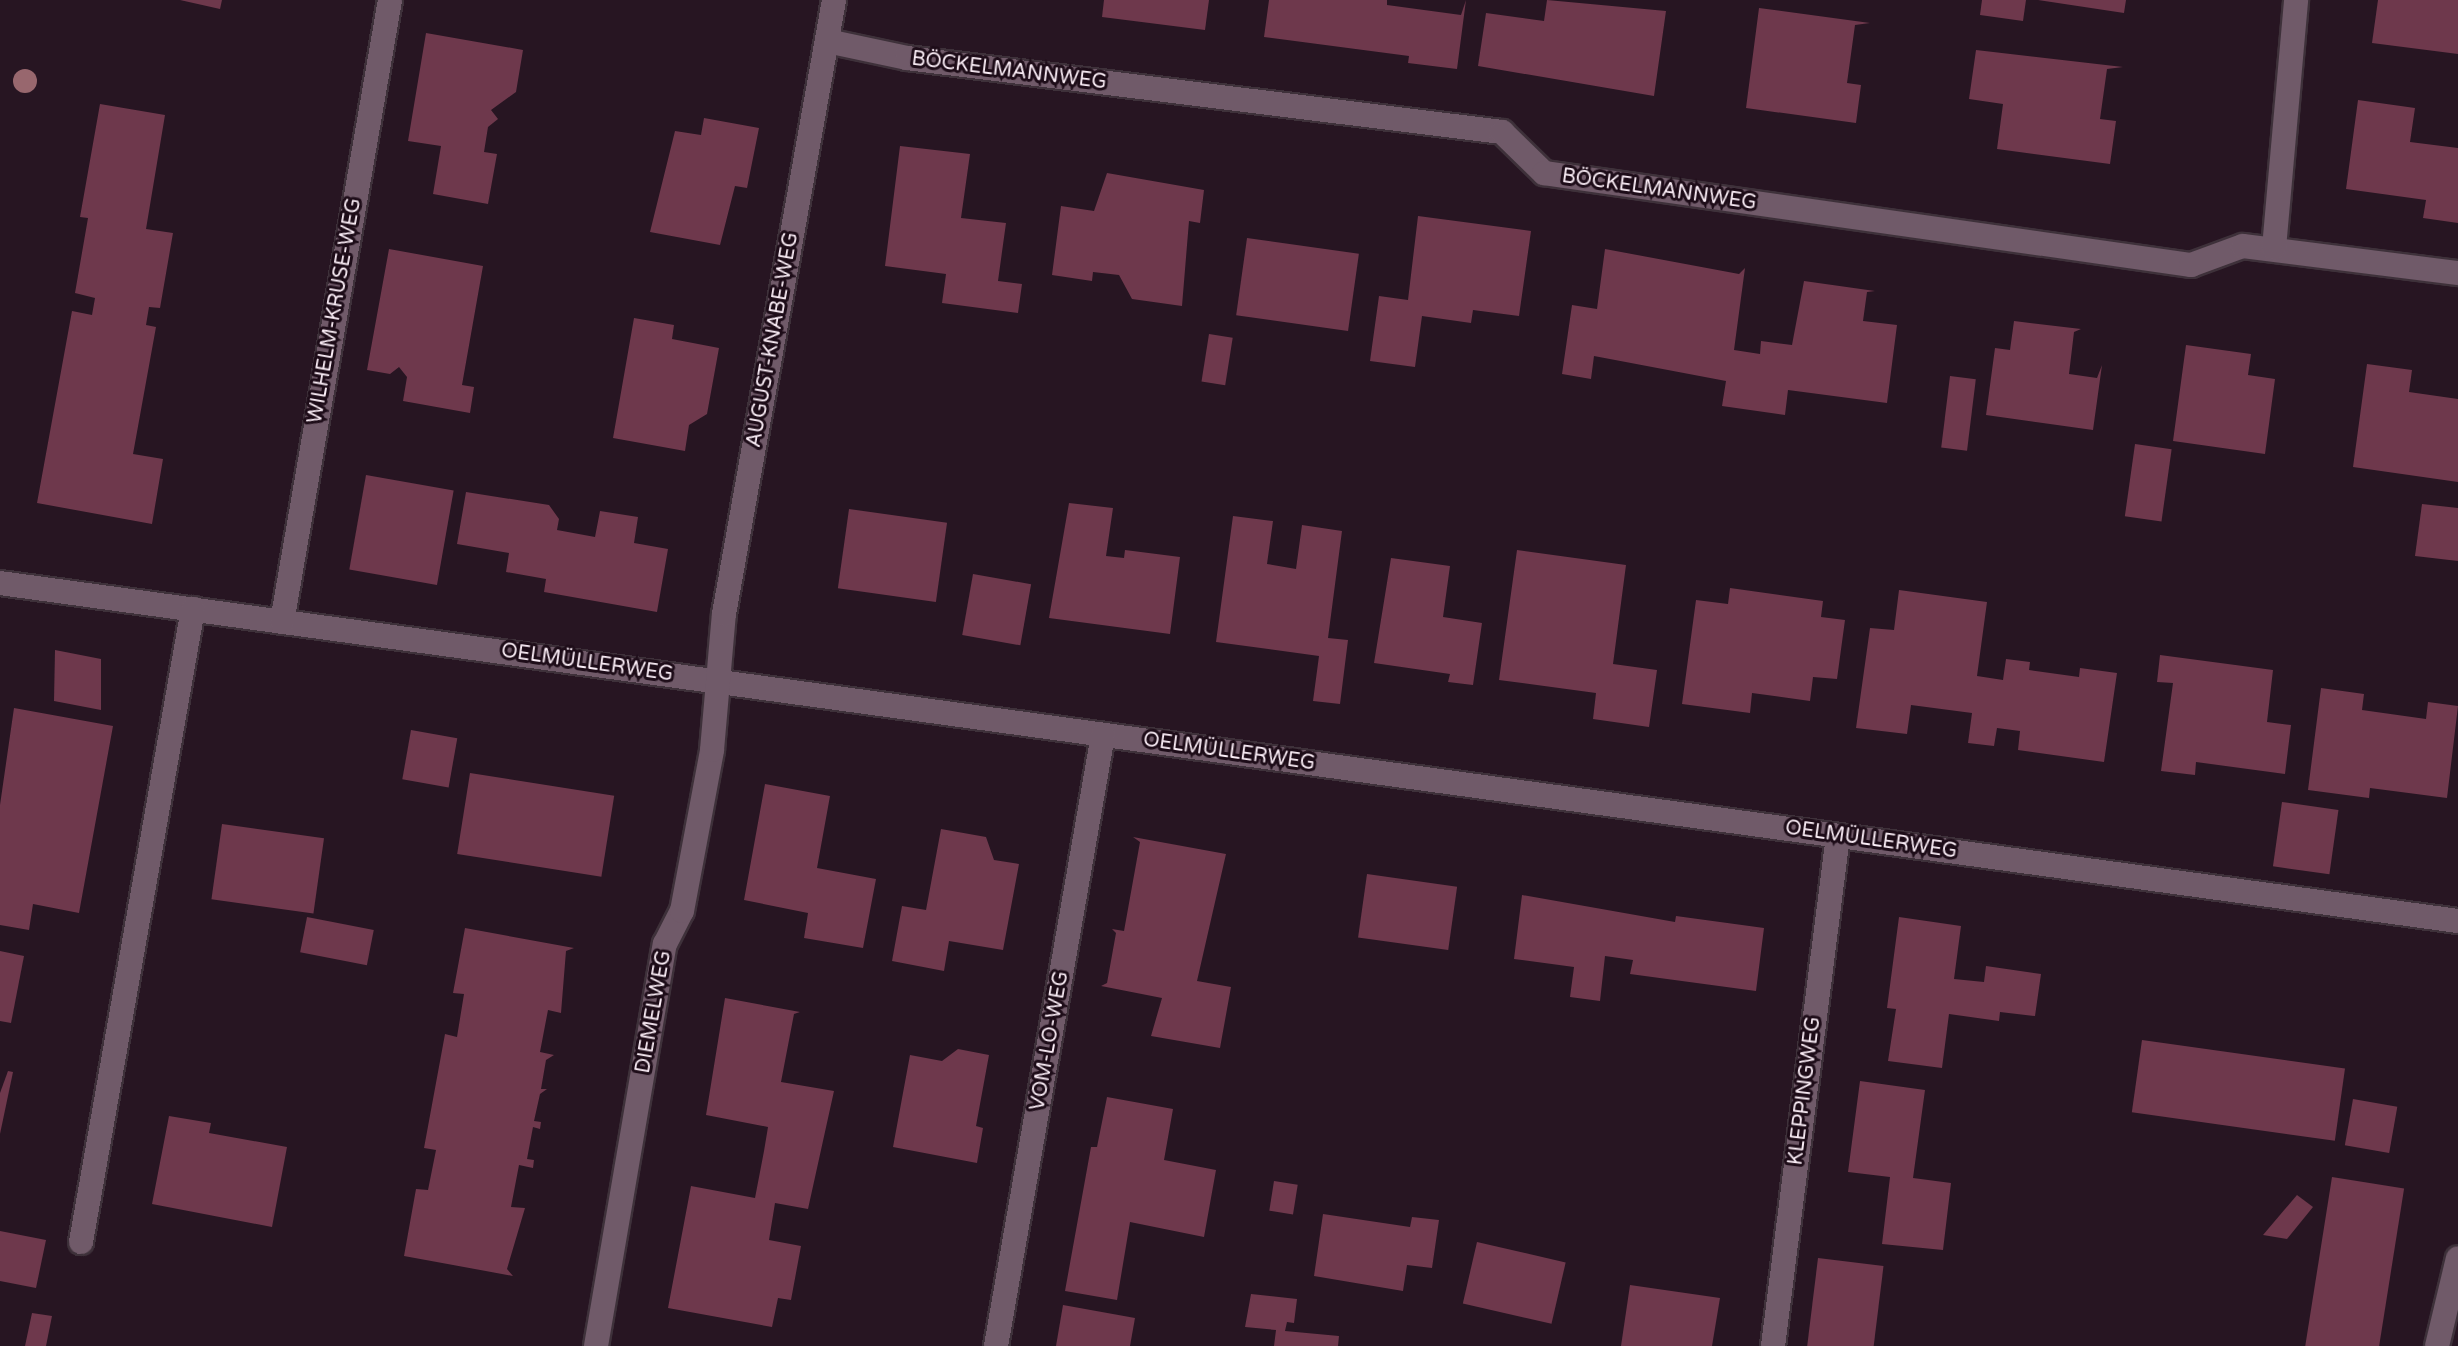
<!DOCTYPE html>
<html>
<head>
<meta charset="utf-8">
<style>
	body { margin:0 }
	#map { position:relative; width:2458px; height:1346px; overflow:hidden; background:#271522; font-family:"Varela Round",sans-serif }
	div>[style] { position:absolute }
	.building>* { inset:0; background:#6e384c; transform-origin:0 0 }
	.roads { filter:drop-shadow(2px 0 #3e313a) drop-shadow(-2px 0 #3e313a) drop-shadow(0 2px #3e313a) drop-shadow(0 -2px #3e313a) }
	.street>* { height:24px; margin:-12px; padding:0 12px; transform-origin:12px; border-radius:12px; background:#705a69 }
	.trees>* { width:24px; height:24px; margin:-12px; border-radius:50%; background:#98676e }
	span { translate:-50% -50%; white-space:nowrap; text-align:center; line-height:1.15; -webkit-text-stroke:6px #1d0c18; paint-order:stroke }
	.street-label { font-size:20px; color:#faedf6 }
</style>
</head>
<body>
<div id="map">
	<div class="building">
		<i style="clip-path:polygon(180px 0,222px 0,220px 9px)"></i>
		<i style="clip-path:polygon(1104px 0,1209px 0,1205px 30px,1102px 17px)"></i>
		<i style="clip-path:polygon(1269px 0,1387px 0,1387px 5px,1461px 15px,1466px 0,1457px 69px,1408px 63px,1409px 56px,1264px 37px)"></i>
		<i style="clip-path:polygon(1547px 0,1666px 11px,1654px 96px,1478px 66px,1486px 13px,1544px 21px)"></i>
		<i style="clip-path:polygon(1982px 0,2026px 0,2023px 21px,1980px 15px)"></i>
		<i style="clip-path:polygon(2038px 0,2126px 0,2124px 13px)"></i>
		<i style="clip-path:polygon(2378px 0,2458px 0,2458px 54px,2372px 43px)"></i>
		<i style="clip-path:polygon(1759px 8px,1870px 23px,1855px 25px,1847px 83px,1861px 85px,1856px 123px,1746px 108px)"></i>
		<i style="clip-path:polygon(426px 33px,523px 50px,516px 92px,491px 110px,498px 119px,488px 127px,484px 152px,497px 154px,488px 204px,433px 194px,441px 146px,408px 141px)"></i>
		<i style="clip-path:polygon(1976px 50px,2123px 67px,2107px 69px,2100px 119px,2116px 121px,2110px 164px,1997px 149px,2003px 104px,1969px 99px)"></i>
		<i style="clip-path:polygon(2358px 100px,2415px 108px,2410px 142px,2458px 148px,2458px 223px,2423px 218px,2426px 200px,2346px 189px)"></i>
		<i style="clip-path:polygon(100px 104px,165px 115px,146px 229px,173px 233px,160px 308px,149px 307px,146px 325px,156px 327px,133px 454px,163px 459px,152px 524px,37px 503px,72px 311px,92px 315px,95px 298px,75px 293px,88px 218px,80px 217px)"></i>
		<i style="clip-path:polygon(704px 118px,759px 128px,747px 188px,735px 186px,720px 245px,650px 232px,675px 131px,701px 135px)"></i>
		<i style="clip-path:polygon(900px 146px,970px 154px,961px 218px,1006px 223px,998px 281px,1022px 284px,1018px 313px,942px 303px,946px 274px,885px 266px)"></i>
		<i style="clip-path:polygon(1107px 173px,1204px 190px,1200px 223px,1189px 221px,1182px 306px,1132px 299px,1119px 275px,1093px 272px,1092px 281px,1052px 275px,1061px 206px,1094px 211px)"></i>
		<i style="clip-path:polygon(1418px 216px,1531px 231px,1519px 316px,1473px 310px,1471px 323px,1422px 316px,1415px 367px,1370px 361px,1379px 296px,1408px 300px)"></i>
		<i style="left:1247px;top:238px;width:113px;height:78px;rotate:8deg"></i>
		<i style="clip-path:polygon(389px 249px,483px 266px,462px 385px,474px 387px,470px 413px,403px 401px,407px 377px,399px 367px,390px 374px,367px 370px)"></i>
		<i style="clip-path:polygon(1605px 249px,1739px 274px,1745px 268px,1734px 350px,1760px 354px,1761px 341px,1792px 345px,1804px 281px,1875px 291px,1867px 292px,1863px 321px,1897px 325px,1887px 403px,1788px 390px,1785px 415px,1722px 406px,1726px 381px,1594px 356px,1591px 379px,1562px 374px,1572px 305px,1597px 309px)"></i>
		<i style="clip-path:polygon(634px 318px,674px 325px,672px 339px,719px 348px,707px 414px,689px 425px,685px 451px,613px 438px)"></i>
		<i style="clip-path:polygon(2014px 321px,2081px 329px,2074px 332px,2069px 374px,2097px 378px,2102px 365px,2093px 430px,1986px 415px,1995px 348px,2010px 350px)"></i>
		<i style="left:1209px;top:334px;width:24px;height:48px;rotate:9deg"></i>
		<i style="clip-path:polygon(2186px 345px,2251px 354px,2248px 375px,2275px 379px,2265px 454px,2173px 441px)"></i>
		<i style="clip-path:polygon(2367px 364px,2412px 370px,2409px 392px,2458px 399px,2458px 482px,2353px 467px)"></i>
		<i style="left:1950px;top:376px;width:26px;height:72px;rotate:7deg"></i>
		<i style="left:2135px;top:444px;width:37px;height:73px;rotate:8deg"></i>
		<i style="left:366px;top:475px;width:89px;height:96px;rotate:10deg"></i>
		<i style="clip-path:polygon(466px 492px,549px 505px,559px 519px,557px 530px,595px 537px,600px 511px,638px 517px,634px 543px,668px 549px,657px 612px,544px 592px,546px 579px,506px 572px,509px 553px,457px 544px)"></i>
		<i style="clip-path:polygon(1069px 503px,1113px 508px,1106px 556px,1124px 558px,1125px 550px,1180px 557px,1170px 634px,1049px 618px)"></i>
		<i style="clip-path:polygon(2422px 504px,2458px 508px,2458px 561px,2415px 556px)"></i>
		<i style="left:849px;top:509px;width:99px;height:80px;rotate:8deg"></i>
		<i style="clip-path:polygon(1233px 516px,1273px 521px,1267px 564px,1296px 569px,1302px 525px,1342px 531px,1328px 638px,1348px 640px,1340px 704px,1313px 701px,1319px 656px,1216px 642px)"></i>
		<i style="clip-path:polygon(1517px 550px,1626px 565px,1613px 664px,1657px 670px,1649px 727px,1593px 719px,1596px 693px,1499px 680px)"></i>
		<i style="clip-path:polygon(1391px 558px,1450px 566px,1443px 617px,1482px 623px,1473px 685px,1448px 682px,1450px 674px,1374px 663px)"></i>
		<i style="left:973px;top:574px;width:59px;height:62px;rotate:10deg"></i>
		<i style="clip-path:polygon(1730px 588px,1823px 601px,1821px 617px,1845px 620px,1837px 679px,1813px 677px,1810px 701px,1752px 693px,1750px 713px,1682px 704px,1696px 600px,1728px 604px)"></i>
		<i style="clip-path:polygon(1899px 590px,1987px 602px,1977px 676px,2003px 680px,2006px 659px,2030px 662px,2029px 670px,2079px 677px,2080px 668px,2117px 673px,2104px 762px,2018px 750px,2020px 731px,1997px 728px,1994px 746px,1968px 743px,1972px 713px,1911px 705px,1907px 734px,1856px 728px,1870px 628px,1894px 630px)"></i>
		<i style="clip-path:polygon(55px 650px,101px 659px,101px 710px,54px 701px)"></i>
		<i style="clip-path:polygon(2160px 655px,2273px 670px,2267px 722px,2291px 725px,2285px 774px,2196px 762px,2195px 775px,2161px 771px,2173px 683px,2157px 682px)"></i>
		<i style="clip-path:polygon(2321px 688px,2364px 694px,2362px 710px,2426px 719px,2428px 702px,2458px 706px,2447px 798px,2370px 788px,2369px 798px,2308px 790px)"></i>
		<i style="clip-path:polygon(14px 708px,113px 726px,79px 913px,33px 904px,29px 930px,0 925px,0 805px)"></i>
		<i style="left:411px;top:730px;width:47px;height:50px;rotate:10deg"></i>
		<i style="left:470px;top:773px;width:146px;height:82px;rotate:9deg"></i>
		<i style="clip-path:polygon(765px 784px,830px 796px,817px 868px,876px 879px,863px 948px,804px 938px,808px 913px,744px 900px)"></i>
		<i style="left:2282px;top:802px;width:57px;height:65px;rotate:8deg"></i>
		<i style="left:222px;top:824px;width:103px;height:76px;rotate:8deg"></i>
		<i style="clip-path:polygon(941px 829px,986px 837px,994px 860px,1019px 864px,1003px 950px,949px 941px,944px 971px,892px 961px,902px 906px,926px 910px)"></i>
		<i style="clip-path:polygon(1133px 837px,1226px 854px,1197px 981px,1231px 987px,1220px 1048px,1151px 1036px,1162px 998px,1101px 986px,1107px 983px,1116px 933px,1112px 929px,1124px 931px,1140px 842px)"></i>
		<i style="left:1367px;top:874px;width:91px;height:64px;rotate:8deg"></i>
		<i style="clip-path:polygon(1522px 895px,1675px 922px,1676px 916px,1764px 928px,1756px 991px,1630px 974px,1633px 960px,1605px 956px,1600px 1001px,1570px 997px,1574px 967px,1514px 959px)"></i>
		<i style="left:307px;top:917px;width:68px;height:36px;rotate:11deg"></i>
		<i style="clip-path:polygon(1899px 917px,1961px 926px,1954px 979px,1984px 982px,1986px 966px,2041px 974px,2035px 1016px,2000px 1012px,1999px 1021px,1949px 1014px,1942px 1068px,1888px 1061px,1896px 1009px,1887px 1008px)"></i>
		<i style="clip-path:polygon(465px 928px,574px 948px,566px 951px,561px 1013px,548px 1010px,540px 1052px,554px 1055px,546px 1060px,541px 1089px,547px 1089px,540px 1094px,534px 1121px,541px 1122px,540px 1129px,533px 1127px,527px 1159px,534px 1160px,533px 1168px,519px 1165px,511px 1207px,525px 1208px,507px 1269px,513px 1276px,404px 1256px,416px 1189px,428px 1190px,436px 1150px,424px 1148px,445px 1034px,457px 1037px,464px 994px,453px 993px)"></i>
		<i style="clip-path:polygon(0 951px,24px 956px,11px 1023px,0 1021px)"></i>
		<i style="clip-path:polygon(725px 998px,800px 1012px,794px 1014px,781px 1082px,834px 1091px,808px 1209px,775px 1203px,769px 1240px,801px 1246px,791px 1300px,778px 1298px,772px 1327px,668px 1308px,691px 1186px,755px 1198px,764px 1151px,768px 1127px,706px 1115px)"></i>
		<i style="left:2142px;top:1040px;width:205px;height:73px;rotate:8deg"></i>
		<i style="clip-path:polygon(958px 1049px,989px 1055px,976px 1126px,983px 1128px,977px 1163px,893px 1147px,910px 1055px,942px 1061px)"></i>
		<i style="clip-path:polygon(8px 1071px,13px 1072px,0 1134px,0 1093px)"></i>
		<i style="clip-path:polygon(1860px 1081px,1925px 1090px,1913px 1178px,1951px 1183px,1943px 1250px,1882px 1244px,1890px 1177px,1848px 1172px)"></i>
		<i style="clip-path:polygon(1107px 1097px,1173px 1109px,1164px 1160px,1216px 1170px,1204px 1237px,1130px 1222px,1117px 1300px,1065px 1291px,1091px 1147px,1097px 1147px)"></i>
		<i style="left:2353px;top:1099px;width:45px;height:47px;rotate:10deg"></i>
		<i style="clip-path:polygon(169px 1116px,211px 1123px,209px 1133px,287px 1147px,272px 1227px,152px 1204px)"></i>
		<i style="left:2332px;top:1177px;width:73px;height:171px;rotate:9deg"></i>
		<i style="left:1274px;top:1181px;width:24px;height:30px;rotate:9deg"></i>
		<i style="clip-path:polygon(2297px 1195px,2313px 1207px,2287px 1239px,2263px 1235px)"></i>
		<i style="clip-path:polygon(1323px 1214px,1410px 1227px,1412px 1217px,1439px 1220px,1432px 1268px,1407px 1265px,1403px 1291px,1314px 1276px)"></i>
		<i style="clip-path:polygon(0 1231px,46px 1240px,36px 1288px,0 1281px)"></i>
		<i style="left:1477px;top:1242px;width:91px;height:63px;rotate:13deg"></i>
		<i style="left:1818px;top:1258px;width:66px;height:89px;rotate:7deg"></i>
		<i style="clip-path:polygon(1630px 1285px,1720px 1298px,1712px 1346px,1621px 1346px)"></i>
		<i style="clip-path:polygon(1251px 1294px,1297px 1299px,1294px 1323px,1287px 1322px,1285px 1331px,1339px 1336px,1338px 1346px,1274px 1346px,1276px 1330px,1245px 1327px)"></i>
		<i style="clip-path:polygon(1063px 1305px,1135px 1318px,1130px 1346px,1056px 1346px)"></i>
		<i style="clip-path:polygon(32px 1313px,52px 1316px,46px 1346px,25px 1346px)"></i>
	</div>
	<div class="roads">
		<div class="street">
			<i style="left:827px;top:41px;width:82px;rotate:12deg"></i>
			<i style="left:907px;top:58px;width:600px;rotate:7.09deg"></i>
			<i style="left:1502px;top:132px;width:59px;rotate:44.3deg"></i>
			<i style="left:1544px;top:173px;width:654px;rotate:8.09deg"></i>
			<i style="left:2191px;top:265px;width:55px;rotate:-20.1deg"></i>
			<i style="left:2243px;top:246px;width:217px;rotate:7.2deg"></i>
			<i style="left:2274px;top:248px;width:249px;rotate:-84.9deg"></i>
			<i style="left:0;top:583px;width:2481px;rotate:7.83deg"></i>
			<i style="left:282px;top:622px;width:631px;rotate:-80.15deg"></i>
			<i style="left:81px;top:1242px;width:643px;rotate:-79.97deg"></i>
			<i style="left:596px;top:1346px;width:408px;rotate:-80.3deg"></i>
			<i style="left:665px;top:944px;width:37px;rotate:-63deg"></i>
			<i style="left:682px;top:911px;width:164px;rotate:-79.4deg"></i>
			<i style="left:712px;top:750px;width:137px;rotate:-85deg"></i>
			<i style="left:724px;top:614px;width:624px;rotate:-79.84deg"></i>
			<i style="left:996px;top:1346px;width:620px;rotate:-80.07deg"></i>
			<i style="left:1773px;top:1346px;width:514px;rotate:-82.74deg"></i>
			<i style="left:2437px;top:1346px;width:90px;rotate:-76.6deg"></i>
		</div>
	</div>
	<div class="trees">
		<i style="left:25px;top:81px"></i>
	</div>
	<div class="street-label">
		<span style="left:1009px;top:71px;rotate:7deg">BÖCKELMANNWEG</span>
		<span style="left:1659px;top:190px;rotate:8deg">BÖCKELMANNWEG</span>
		<span style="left:335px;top:311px;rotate:-80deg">WILHELM-KRUSE-WEG</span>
		<span style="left:773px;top:340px;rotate:-80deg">AUGUST-KNABE-WEG</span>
		<span style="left:587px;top:663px;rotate:8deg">OELMÜLLERWEG</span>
		<span style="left:1229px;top:752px;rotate:8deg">OELMÜLLERWEG</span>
		<span style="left:1871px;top:840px;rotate:8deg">OELMÜLLERWEG</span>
		<span style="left:654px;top:1012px;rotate:-80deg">DIEMELWEG</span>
		<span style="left:1050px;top:1041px;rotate:-80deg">VOM-LO-WEG</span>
		<span style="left:1805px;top:1091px;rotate:-83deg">KLEPPINGWEG</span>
	</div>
</div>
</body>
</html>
